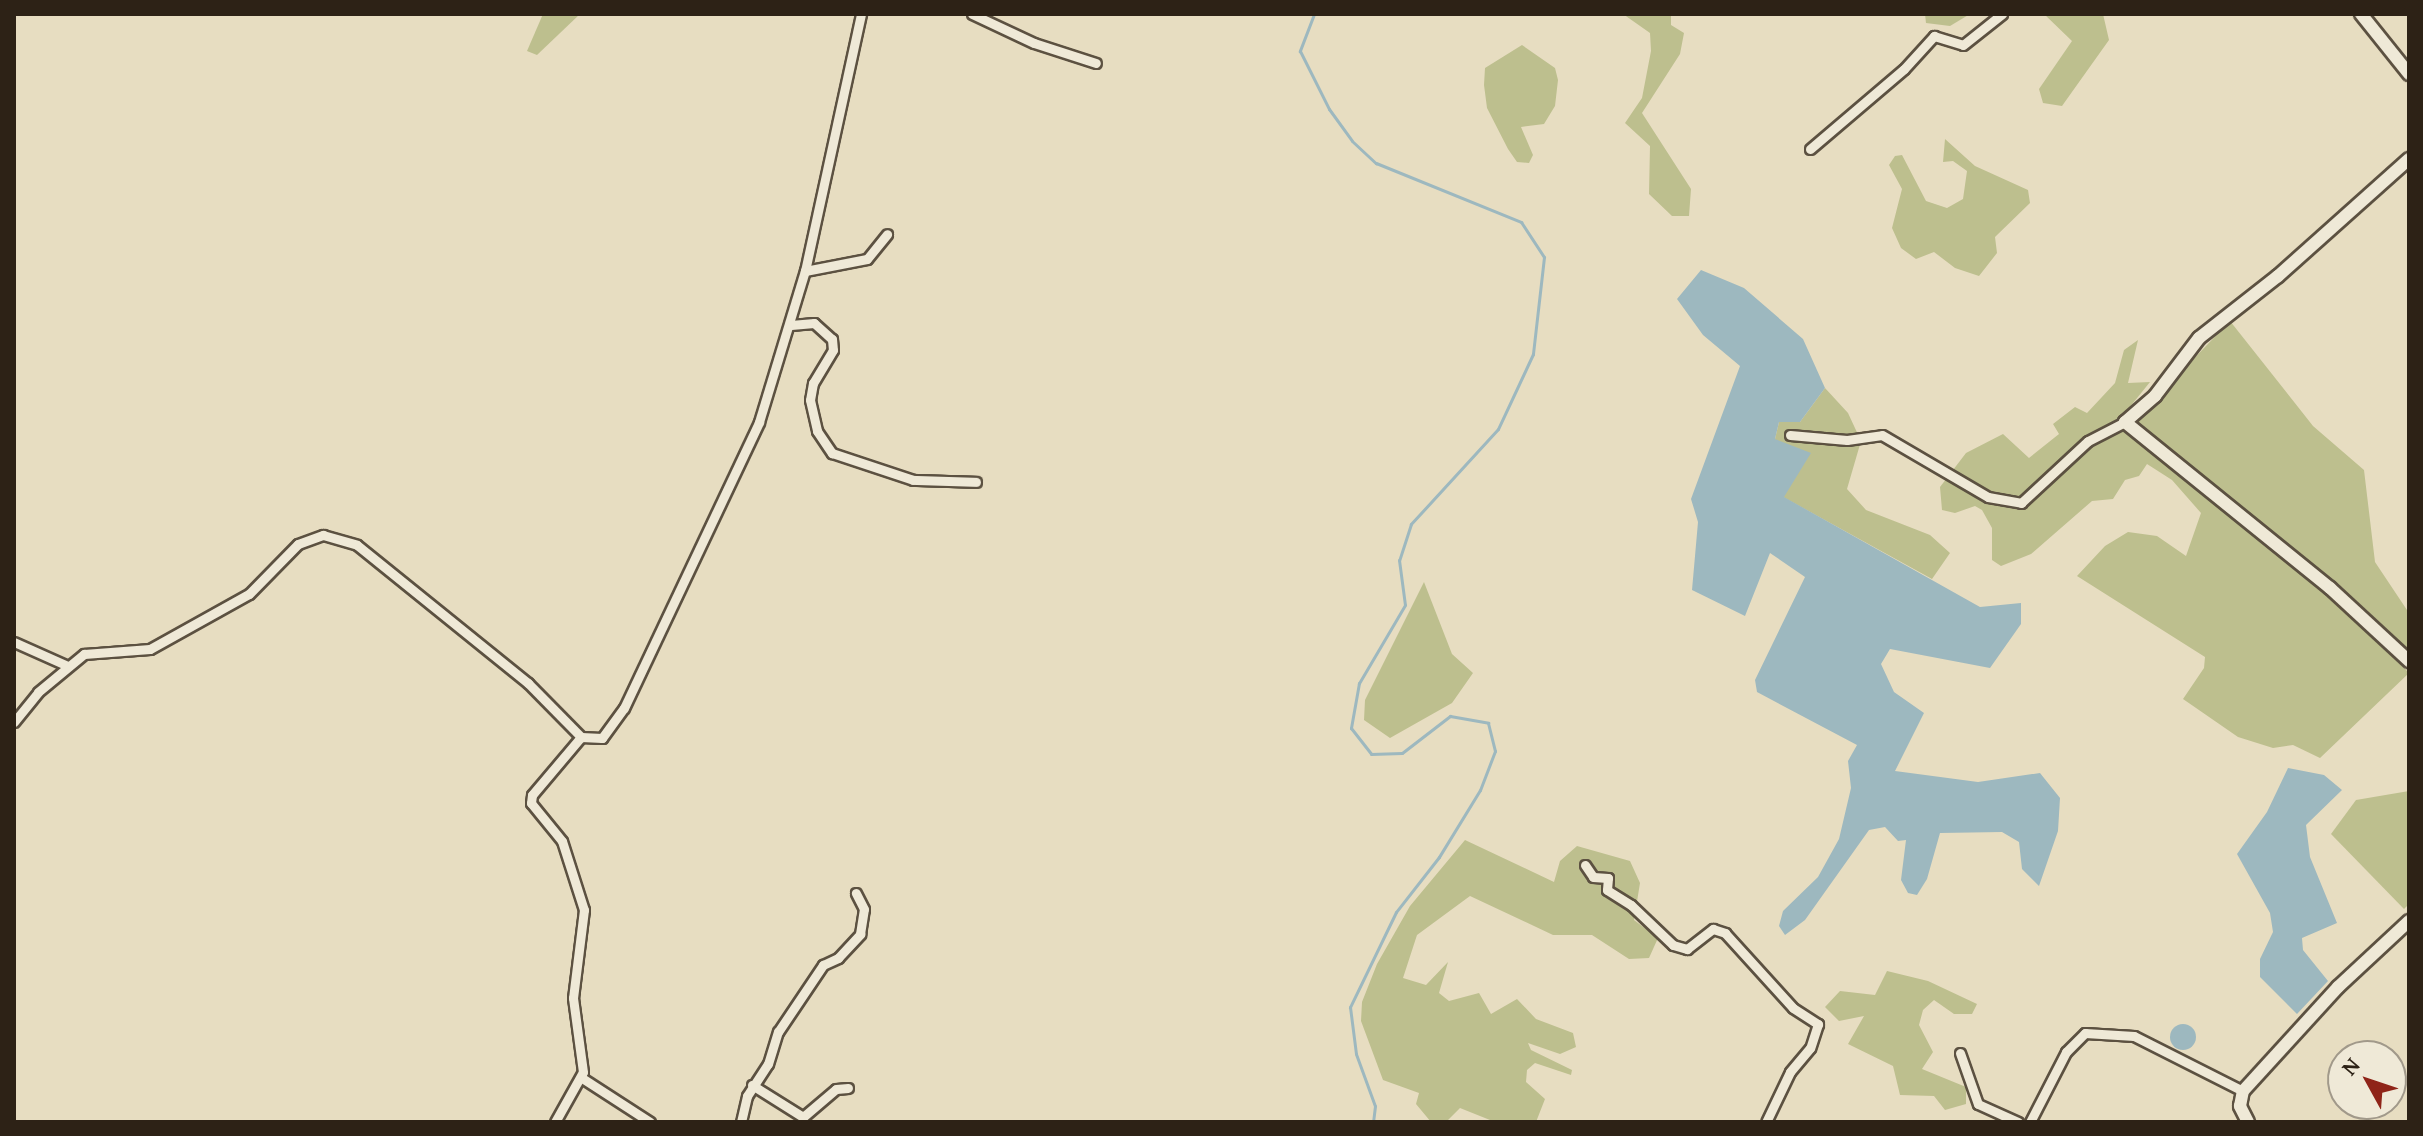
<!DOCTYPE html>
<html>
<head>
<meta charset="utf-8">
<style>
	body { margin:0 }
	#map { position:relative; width:2423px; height:1136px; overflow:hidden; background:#e7ddc1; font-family:"Gentium Book Plus",serif }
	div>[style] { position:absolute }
	.green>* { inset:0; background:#bdbf8e }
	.water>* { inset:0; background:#9db8bf }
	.round { border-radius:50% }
	.stream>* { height:3px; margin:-1.5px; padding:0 1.5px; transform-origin:1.5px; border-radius:1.5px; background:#9db8bf }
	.roads { filter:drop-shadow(2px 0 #5c5141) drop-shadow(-2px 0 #5c5141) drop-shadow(0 2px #5c5141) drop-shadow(0 -2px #5c5141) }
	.street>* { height:9px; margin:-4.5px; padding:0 4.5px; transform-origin:4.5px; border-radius:4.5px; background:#efe9d7 }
	.secondary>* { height:12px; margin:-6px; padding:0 6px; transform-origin:6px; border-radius:6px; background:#efe9d7 }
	span { translate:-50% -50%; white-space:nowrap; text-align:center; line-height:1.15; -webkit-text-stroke:7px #efe9d7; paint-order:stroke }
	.frame { position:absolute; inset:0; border:16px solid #2d2216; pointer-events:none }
	.north { position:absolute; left:2327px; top:1040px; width:80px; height:80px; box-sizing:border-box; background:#efe9d7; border:2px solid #a1998a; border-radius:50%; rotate:310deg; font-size:22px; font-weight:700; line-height:32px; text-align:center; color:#2d2216 }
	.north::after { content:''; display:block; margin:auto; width:28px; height:36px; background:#8f2418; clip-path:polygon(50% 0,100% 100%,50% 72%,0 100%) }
</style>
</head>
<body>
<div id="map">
	<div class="green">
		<i style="clip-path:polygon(543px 14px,580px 14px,537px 55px,527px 51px)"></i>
		<i style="clip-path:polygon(1623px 14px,1671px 14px,1671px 25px,1684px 33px,1680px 54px,1642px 113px,1691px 189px,1689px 216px,1672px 216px,1649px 194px,1650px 146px,1625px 123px,1642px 98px,1651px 51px,1650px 33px)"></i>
		<i style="clip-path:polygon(1925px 14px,1970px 14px,1950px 26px,1926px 23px)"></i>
		<i style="clip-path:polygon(2044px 14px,2103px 14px,2109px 40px,2062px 106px,2043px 103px,2039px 89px,2072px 41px)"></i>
		<i style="clip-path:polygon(1522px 45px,1555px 68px,1558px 80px,1555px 106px,1544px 124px,1521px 127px,1533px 155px,1529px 163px,1517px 162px,1508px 149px,1487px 108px,1484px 85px,1485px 68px)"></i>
		<i style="clip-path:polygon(1945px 139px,1975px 166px,2028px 190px,2030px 203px,1995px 237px,1997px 253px,1979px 276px,1955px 268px,1934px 252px,1916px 259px,1901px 248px,1892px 228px,1902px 189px,1889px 165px,1895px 156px,1902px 155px,1926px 201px,1947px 208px,1963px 199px,1967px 171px,1953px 161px,1943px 162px)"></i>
		<i style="clip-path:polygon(2230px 321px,2313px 426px,2364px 470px,2375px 562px,2409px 613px,2409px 656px,2133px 422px)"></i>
		<i style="clip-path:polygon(2138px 340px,2128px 383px,2150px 382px,2125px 413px,2124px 432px,2327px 591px,2409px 673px,2320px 758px,2293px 745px,2273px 748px,2238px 737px,2183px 699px,2204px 668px,2205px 657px,2077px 576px,2105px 546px,2128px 532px,2157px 536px,2186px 556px,2201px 513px,2172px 480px,2147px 464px,2139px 476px,2125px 480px,2113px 499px,2092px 501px,2031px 554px,2001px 566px,1992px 560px,1992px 528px,1982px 510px,1975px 506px,1955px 513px,1942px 510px,1940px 487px,1966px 453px,2003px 434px,2029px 458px,2059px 434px,2053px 424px,2075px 407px,2087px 413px,2115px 383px,2124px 350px)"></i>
		<i style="clip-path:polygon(1825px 388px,1848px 413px,1861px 441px,1847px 489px,1866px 510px,1930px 535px,1950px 553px,1932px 579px,1783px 497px,1775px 439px,1779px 422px,1800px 422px)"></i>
		<i style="clip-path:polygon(1424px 582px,1452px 654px,1473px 673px,1452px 703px,1390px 738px,1364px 720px,1365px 700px)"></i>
		<i style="clip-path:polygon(2409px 791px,2409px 904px,2404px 909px,2331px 834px,2356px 800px)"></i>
		<i style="clip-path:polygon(1465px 840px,1554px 882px,1560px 861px,1577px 846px,1630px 861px,1640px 883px,1634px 920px,1658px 938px,1649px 958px,1629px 959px,1592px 935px,1553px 935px,1470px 896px,1417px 935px,1403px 978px,1426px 985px,1448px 962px,1439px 993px,1449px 1001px,1479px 993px,1491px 1014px,1517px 999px,1536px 1019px,1573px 1033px,1576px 1047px,1560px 1054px,1528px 1043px,1531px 1050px,1572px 1070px,1571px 1075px,1535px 1063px,1527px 1070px,1526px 1082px,1545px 1099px,1536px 1122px,1495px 1122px,1460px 1108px,1448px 1120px,1431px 1122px,1416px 1104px,1419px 1093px,1383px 1080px,1361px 1021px,1362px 1002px,1377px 964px,1410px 906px)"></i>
		<i style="clip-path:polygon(1887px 971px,1928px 981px,1977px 1004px,1972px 1014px,1954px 1014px,1934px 1000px,1923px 1010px,1919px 1025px,1933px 1052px,1922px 1069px,1966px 1087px,1966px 1104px,1945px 1110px,1934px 1096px,1900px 1095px,1893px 1066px,1848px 1044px,1864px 1016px,1839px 1021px,1825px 1007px,1840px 991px,1875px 995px)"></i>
	</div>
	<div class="water">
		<i style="clip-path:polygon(1701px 270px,1744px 288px,1803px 339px,1825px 388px,1800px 422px,1779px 422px,1775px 439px,1811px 453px,1784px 497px,1980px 607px,2021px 603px,2021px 624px,1990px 668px,1890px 649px,1881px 664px,1894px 692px,1924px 713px,1895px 771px,1978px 782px,2040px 773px,2060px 798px,2058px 831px,2039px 886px,2022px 869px,2019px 842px,2002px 832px,1940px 833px,1927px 879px,1917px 895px,1908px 893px,1901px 880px,1906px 840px,1898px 841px,1885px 827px,1869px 830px,1805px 920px,1785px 935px,1779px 926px,1783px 911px,1818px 877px,1839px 839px,1851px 788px,1848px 761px,1857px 745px,1757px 692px,1755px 680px,1805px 577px,1770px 553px,1745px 616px,1692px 590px,1698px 522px,1691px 499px,1740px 366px,1703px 335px,1677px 299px)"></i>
		<i style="clip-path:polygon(2288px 768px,2324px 775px,2342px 790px,2306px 825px,2310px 857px,2337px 923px,2302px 938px,2303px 950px,2328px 981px,2297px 1014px,2260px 977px,2260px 959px,2273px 932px,2270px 913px,2237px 854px,2267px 812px)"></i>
		<i class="round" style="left:2170px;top:1024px;width:26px;height:26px"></i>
	</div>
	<div class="stream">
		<i style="left:1314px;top:14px;width:40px;rotate:111deg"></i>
		<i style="left:1300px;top:51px;width:65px;rotate:63.4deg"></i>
		<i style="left:1329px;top:109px;width:39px;rotate:54deg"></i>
		<i style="left:1352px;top:141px;width:33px;rotate:43deg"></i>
		<i style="left:1376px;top:163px;width:157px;rotate:22.1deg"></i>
		<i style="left:1521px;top:222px;width:42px;rotate:56.7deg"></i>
		<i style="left:1544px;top:257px;width:98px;rotate:96.5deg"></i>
		<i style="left:1533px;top:354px;width:83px;rotate:115deg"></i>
		<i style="left:1498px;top:429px;width:129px;rotate:132.5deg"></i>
		<i style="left:1411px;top:524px;width:38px;rotate:108deg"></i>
		<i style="left:1399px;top:560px;width:45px;rotate:82.4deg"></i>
		<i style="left:1405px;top:605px;width:91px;rotate:120.5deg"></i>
		<i style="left:1359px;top:683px;width:46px;rotate:100.1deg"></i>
		<i style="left:1351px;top:728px;width:33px;rotate:52deg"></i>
		<i style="left:1371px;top:754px;width:31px;rotate:-2deg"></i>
		<i style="left:1402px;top:753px;width:61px;rotate:-37.6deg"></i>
		<i style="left:1450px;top:716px;width:39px;rotate:10deg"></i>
		<i style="left:1488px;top:723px;width:29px;rotate:76deg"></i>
		<i style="left:1495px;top:751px;width:42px;rotate:111deg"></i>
		<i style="left:1480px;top:790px;width:79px;rotate:121.5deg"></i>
		<i style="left:1439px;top:857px;width:70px;rotate:128deg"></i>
		<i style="left:1396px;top:912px;width:106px;rotate:115.8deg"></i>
		<i style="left:1350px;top:1007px;width:47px;rotate:82.7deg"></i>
		<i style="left:1356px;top:1054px;width:55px;rotate:69.9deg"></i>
		<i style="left:1375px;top:1106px;width:16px;rotate:97deg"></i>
	</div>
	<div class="roads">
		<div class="street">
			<i style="left:972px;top:14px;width:68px;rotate:25.1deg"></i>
			<i style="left:1034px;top:43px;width:65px;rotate:17.9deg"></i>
			<i style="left:1810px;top:149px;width:123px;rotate:-40.4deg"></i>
			<i style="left:1904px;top:69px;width:45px;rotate:-47.7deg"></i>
			<i style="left:1934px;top:36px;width:30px;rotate:17deg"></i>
			<i style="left:1963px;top:45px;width:50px;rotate:-38.5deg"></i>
			<i style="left:805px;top:271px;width:63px;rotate:-11deg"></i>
			<i style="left:867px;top:259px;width:32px;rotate:-51deg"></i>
			<i style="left:791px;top:325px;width:23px;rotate:-5deg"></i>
			<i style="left:814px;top:323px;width:24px;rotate:42deg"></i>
			<i style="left:832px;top:339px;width:11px;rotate:85deg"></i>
			<i style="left:833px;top:350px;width:39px;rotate:121deg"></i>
			<i style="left:813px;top:383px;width:17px;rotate:100deg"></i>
			<i style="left:810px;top:400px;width:32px;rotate:77deg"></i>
			<i style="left:817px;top:431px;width:27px;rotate:56deg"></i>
			<i style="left:832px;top:453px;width:85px;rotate:18.4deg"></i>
			<i style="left:913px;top:480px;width:63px;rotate:1.8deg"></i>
			<i style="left:1790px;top:435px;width:57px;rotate:5deg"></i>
			<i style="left:1847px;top:440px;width:35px;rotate:-8deg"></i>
			<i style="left:1882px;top:435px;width:123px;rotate:30.3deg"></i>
			<i style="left:1988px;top:497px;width:34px;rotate:10deg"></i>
			<i style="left:2021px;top:503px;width:91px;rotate:-42.8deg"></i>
			<i style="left:2088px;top:441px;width:42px;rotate:-27.2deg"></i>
			<i style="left:14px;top:642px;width:59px;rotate:24deg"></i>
			<i style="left:14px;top:722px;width:38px;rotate:-51deg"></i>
			<i style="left:38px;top:692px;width:60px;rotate:-39.6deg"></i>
			<i style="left:84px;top:654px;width:66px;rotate:-4.3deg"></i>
			<i style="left:150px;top:649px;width:113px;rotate:-29.1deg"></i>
			<i style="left:249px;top:594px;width:70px;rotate:-45.6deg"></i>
			<i style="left:298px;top:544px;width:27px;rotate:-20deg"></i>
			<i style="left:323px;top:535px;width:35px;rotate:16deg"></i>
			<i style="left:357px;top:545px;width:220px;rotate:38.9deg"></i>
			<i style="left:528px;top:683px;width:76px;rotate:45.5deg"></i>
			<i style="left:1585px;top:865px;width:14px;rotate:56deg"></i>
			<i style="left:1593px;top:877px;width:15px;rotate:4deg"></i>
			<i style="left:1608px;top:878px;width:12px;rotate:95deg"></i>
			<i style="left:1607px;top:890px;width:28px;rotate:32deg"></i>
			<i style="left:1631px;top:905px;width:58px;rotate:43.6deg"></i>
			<i style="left:1673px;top:945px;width:15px;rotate:16deg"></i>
			<i style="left:1687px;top:949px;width:33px;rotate:-38deg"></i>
			<i style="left:1713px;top:929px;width:13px;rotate:18deg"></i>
			<i style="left:1725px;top:933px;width:101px;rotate:47.8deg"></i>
			<i style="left:1793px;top:1008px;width:30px;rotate:33deg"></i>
			<i style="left:1818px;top:1024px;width:25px;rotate:108deg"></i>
			<i style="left:1810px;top:1048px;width:31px;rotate:130deg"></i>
			<i style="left:1790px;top:1072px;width:55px;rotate:115.6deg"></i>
			<i style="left:1960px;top:1053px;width:54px;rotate:70.6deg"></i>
			<i style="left:1978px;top:1104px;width:44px;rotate:24.2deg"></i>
			<i style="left:582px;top:1078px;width:81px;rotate:32.9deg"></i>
			<i style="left:752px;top:1085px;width:60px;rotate:32.1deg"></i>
			<i style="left:803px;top:1117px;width:43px;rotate:-40.3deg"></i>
			<i style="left:836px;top:1089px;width:12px;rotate:-5deg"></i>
			<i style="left:555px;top:1122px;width:57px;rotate:-60.8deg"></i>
			<i style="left:583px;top:1072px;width:75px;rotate:-97.7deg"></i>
			<i style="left:573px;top:998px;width:89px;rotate:-82.9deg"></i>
			<i style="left:584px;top:910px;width:72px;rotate:-107.7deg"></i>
			<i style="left:562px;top:841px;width:49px;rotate:-129.2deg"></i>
			<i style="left:531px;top:803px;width:8px;rotate:-83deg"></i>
			<i style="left:532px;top:795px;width:76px;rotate:-49.8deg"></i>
			<i style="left:581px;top:737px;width:21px;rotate:3deg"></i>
			<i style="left:602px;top:738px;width:37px;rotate:-54deg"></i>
			<i style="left:624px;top:708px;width:316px;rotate:-64.7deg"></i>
			<i style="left:759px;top:422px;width:158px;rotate:-73.1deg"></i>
			<i style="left:805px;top:271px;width:263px;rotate:-77.7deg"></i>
			<i style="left:741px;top:1122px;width:27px;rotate:-77deg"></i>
			<i style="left:747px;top:1096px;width:38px;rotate:-57deg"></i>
			<i style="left:768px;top:1064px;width:34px;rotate:-73deg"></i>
			<i style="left:778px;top:1032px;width:81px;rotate:-56.1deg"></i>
			<i style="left:823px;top:965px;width:17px;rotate:-25deg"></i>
			<i style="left:838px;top:958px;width:33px;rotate:-47deg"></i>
			<i style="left:860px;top:934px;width:25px;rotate:-81deg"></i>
			<i style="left:864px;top:909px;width:18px;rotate:-117deg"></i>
			<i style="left:2030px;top:1122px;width:79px;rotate:-62.8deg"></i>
			<i style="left:2066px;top:1052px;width:27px;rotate:-45deg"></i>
			<i style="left:2085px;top:1033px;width:49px;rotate:3.5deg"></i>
			<i style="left:2134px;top:1036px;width:122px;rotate:26.8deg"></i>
		</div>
		<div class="secondary">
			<i style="left:2361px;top:14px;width:77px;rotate:51.3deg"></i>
			<i style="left:2409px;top:159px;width:176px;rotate:138.2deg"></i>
			<i style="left:2278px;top:276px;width:100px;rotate:141.9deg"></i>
			<i style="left:2199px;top:338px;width:73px;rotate:127.2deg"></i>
			<i style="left:2155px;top:396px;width:40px;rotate:139deg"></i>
			<i style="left:2125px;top:422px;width:264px;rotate:39deg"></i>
			<i style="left:2330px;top:588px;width:108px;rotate:42.7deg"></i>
			<i style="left:2248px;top:1122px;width:18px;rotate:-117deg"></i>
			<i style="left:2240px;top:1106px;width:15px;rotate:-79deg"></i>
			<i style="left:2243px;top:1091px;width:141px;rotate:-47.6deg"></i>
			<i style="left:2338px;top:987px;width:97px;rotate:-42.9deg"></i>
		</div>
	</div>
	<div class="frame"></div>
	<div class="north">N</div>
</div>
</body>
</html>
